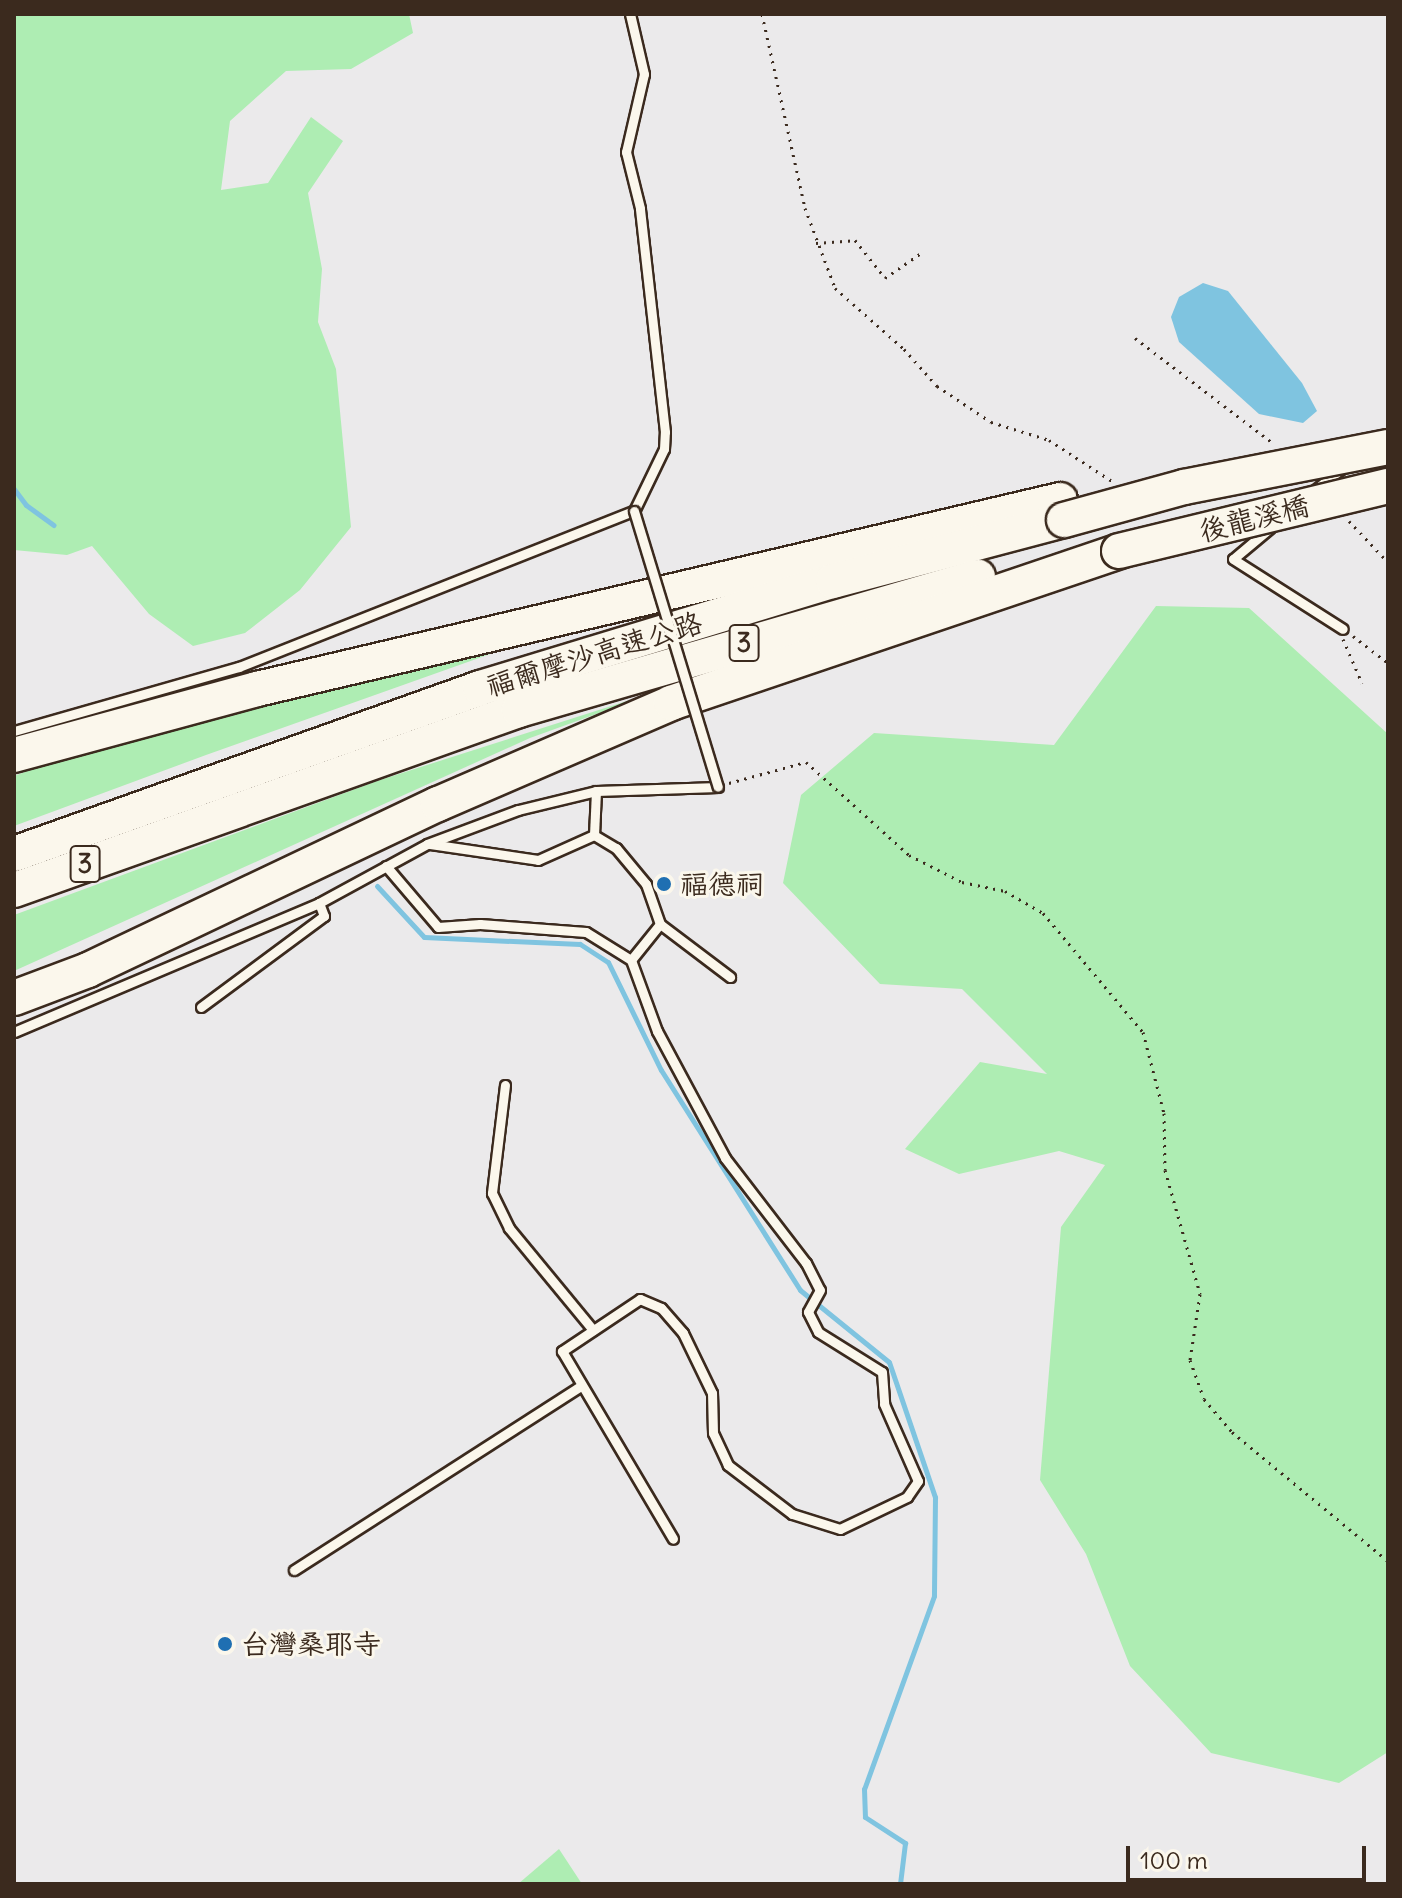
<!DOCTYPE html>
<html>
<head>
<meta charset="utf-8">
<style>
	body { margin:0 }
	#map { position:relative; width:1402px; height:1898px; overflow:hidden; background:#ebeaeb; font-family:Delius,"LXGW WenKai TC",sans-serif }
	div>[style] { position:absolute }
	.green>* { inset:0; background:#aeedb3 }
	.water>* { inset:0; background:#7fc4e0 }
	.stream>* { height:5px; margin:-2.5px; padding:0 2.5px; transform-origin:2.5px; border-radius:2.5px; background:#7fc4e0 }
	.path>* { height:3px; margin-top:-1.5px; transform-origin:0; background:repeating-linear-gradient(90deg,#3b2a1e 0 2px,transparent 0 8px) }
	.roads { filter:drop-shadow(2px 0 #3b2a1e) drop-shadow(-2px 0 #3b2a1e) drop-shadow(0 2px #3b2a1e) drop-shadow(0 -2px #3b2a1e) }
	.lane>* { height:9px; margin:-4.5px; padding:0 4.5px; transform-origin:4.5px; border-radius:4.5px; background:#fbf7ec }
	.highway>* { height:34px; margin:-17px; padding:0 17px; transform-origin:17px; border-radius:17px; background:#fbf7ec }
	.bridges { filter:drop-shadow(2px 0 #3b2a1e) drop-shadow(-2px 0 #3b2a1e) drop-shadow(0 2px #3b2a1e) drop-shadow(0 -2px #3b2a1e) }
	.lane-bridge>* { height:9px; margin:-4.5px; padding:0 4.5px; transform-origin:4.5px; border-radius:4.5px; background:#fbf7ec }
	.highway-bridge>* { height:34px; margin:-17px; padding:0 17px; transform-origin:17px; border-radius:17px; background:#fbf7ec }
	.dots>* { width:22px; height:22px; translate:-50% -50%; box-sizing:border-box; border:4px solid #fbf7ec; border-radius:50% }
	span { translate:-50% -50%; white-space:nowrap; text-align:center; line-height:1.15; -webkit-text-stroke:6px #fbf7ec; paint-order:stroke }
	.shield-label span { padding:2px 6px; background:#fbf7ec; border:2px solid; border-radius:6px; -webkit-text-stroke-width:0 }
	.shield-label { font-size:26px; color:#3b2a1e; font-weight:700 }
	.street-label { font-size:28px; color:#3b2a1e }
	.poi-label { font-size:28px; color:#3b2a1e }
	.left { translate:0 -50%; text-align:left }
	.frame { position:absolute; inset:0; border:16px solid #3b2a1e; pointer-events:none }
	.scale { position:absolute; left:1126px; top:1846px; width:240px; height:36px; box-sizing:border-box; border:4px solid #3b2a1e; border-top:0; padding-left:10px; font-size:24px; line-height:28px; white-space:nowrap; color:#3b2a1e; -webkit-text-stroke:6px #fbf7ec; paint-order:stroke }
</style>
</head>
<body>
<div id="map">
	<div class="green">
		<i style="clip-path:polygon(14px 14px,409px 14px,413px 33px,351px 69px,286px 71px,230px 121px,221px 190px,268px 183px,311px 117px,343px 141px,308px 193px,322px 269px,318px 322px,336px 369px,351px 527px,300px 590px,245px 633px,193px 646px,149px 614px,92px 546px,67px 555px,14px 550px)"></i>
		<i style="clip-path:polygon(1156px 606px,1249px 608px,1388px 734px,1388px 1752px,1339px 1783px,1211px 1753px,1130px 1666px,1086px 1554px,1040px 1480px,1061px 1227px,1105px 1165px,1059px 1151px,959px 1174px,905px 1149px,980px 1062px,1047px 1074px,962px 989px,880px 984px,783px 883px,801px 795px,874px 733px,1054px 745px)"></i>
		<i style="clip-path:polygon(572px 625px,206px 755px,14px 826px,14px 776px,33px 769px,118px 740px)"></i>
		<i style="clip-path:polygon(674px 686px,530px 738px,14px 971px,14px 915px,377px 781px)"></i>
		<i style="clip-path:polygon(559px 1849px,582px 1884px,518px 1884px)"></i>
	</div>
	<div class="water">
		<i style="clip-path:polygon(1203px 283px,1228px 291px,1302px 383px,1317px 411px,1303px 423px,1259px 414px,1179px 342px,1171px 317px,1179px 297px)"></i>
	</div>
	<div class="stream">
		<i style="left:14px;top:489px;width:20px;rotate:53deg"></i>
		<i style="left:26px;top:505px;width:34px;rotate:36deg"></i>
		<i style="left:377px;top:886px;width:69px;rotate:47.3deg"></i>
		<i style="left:424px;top:937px;width:156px;rotate:2.6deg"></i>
		<i style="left:580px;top:944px;width:33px;rotate:33deg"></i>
		<i style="left:608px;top:962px;width:120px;rotate:63.9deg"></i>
		<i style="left:661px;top:1070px;width:260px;rotate:57.7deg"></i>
		<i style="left:800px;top:1290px;width:114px;rotate:39deg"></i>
		<i style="left:889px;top:1362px;width:143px;rotate:71.2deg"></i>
		<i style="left:935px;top:1497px;width:99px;rotate:90.6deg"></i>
		<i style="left:934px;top:1596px;width:205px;rotate:109.9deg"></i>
		<i style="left:864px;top:1789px;width:28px;rotate:88deg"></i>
		<i style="left:865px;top:1817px;width:48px;rotate:33deg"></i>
		<i style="left:905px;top:1843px;width:41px;rotate:97deg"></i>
	</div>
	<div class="path">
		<i style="left:762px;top:14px;width:199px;rotate:77.5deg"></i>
		<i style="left:805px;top:208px;width:85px;rotate:69.4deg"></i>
		<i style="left:835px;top:288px;width:92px;rotate:41.5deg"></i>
		<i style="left:904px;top:349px;width:50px;rotate:48.3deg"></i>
		<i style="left:937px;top:386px;width:65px;rotate:33.7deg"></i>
		<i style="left:991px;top:422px;width:61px;rotate:17.2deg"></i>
		<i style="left:1049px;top:440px;width:75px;rotate:33.1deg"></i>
		<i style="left:816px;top:243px;width:39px;rotate:-4deg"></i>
		<i style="left:855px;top:240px;width:48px;rotate:51.7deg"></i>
		<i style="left:885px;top:278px;width:47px;rotate:-34.7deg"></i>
		<i style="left:1135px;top:338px;width:173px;rotate:37.3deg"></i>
		<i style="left:1349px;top:521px;width:52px;rotate:46.5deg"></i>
		<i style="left:1353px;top:636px;width:44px;rotate:37.6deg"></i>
		<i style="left:1343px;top:639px;width:48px;rotate:66.6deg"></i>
		<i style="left:729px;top:783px;width:80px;rotate:-15.3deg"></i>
		<i style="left:806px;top:762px;width:139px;rotate:42.1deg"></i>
		<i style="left:909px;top:855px;width:59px;rotate:27deg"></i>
		<i style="left:962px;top:882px;width:44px;rotate:11.8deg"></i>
		<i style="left:1005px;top:891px;width:44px;rotate:30.1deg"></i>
		<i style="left:1043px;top:913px;width:155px;rotate:50deg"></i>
		<i style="left:1143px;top:1032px;width:84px;rotate:75.5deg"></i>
		<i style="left:1164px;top:1113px;width:57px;rotate:89deg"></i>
		<i style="left:1165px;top:1170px;width:129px;rotate:74.2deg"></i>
		<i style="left:1200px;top:1294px;width:67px;rotate:98.6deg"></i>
		<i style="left:1190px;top:1360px;width:41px;rotate:70.3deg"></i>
		<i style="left:1204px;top:1399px;width:43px;rotate:49.7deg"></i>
		<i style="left:1232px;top:1432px;width:202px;rotate:39.6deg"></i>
	</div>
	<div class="roads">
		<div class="lane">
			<i style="left:1315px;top:490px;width:33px;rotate:-39deg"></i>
			<i style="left:1270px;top:528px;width:48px;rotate:140deg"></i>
			<i style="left:1233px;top:559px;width:130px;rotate:32.5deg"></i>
			<i style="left:14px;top:731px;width:234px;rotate:-15.9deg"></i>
			<i style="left:239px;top:667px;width:425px;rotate:-21.6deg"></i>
			<i style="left:634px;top:511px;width:69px;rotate:-64.2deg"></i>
			<i style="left:664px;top:449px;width:17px;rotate:-87deg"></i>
			<i style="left:665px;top:432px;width:225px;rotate:-96.4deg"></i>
			<i style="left:640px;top:208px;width:58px;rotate:-104deg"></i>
			<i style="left:626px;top:152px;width:80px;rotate:-77deg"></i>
			<i style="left:644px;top:74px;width:62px;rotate:-103.1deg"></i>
			<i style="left:594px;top:835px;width:44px;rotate:-87.4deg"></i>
			<i style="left:430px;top:844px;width:109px;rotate:8.4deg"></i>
			<i style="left:538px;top:860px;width:61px;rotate:-24.1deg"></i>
			<i style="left:594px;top:835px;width:26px;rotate:31deg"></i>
			<i style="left:616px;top:848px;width:47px;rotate:50.2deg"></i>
			<i style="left:646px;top:884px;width:42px;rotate:70.7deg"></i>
			<i style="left:660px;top:924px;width:46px;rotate:128.9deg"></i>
			<i style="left:386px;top:866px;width:80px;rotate:49.6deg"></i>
			<i style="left:438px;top:927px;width:42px;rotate:-4.1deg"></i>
			<i style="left:480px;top:924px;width:106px;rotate:4.3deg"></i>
			<i style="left:586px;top:932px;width:53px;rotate:31.9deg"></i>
			<i style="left:631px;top:960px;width:76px;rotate:69.9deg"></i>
			<i style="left:657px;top:1031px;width:144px;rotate:61.8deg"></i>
			<i style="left:725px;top:1158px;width:133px;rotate:52.4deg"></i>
			<i style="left:806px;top:1263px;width:30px;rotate:63deg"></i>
			<i style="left:820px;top:1290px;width:25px;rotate:119deg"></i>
			<i style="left:808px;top:1312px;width:22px;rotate:63deg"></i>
			<i style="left:818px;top:1332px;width:75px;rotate:32deg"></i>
			<i style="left:882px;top:1372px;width:32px;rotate:86deg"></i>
			<i style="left:884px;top:1404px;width:84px;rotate:66.2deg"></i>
			<i style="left:918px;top:1481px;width:19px;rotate:125deg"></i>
			<i style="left:907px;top:1497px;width:74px;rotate:154.5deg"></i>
			<i style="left:840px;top:1529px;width:50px;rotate:-162.6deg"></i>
			<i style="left:792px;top:1514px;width:81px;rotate:-142.6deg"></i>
			<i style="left:728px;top:1465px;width:35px;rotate:-115deg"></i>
			<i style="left:713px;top:1433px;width:40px;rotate:-91.4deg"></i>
			<i style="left:712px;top:1393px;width:67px;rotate:-115.8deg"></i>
			<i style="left:683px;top:1333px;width:33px;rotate:-131deg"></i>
			<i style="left:661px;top:1308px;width:23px;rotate:-157deg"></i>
			<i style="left:640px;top:1299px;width:94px;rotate:146.3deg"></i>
			<i style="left:562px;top:1351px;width:218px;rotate:59.4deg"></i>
			<i style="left:660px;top:924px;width:88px;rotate:37.1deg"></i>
			<i style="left:201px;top:1007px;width:153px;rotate:-36.5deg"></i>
			<i style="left:324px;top:916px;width:14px;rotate:-111deg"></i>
			<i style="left:14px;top:1032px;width:331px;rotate:-22.9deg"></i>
			<i style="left:319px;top:903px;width:123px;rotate:-28.6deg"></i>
			<i style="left:427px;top:844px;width:97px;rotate:-20.5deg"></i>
			<i style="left:518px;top:810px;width:80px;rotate:-13.7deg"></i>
			<i style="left:596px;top:791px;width:122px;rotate:-1.9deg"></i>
			<i style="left:505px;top:1085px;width:109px;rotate:96.9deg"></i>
			<i style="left:492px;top:1193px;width:39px;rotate:64deg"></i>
			<i style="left:509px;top:1228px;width:132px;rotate:50.5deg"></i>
			<i style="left:294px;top:1570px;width:341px;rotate:-32.7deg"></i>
		</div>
		<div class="highway">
			<i style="left:14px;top:755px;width:252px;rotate:-15.2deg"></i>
			<i style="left:257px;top:689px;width:825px;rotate:-13.24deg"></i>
			<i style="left:14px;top:854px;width:495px;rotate:-19.6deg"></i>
			<i style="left:480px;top:688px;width:369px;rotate:-16.9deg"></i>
			<i style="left:833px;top:581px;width:239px;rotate:-14.8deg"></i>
			<i style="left:14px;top:890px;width:536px;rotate:-19.62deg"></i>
			<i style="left:519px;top:710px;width:478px;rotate:-16.2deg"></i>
			<i style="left:14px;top:998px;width:79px;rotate:-20.7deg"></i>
			<i style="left:88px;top:970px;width:387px;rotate:-25.4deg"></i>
			<i style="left:438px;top:804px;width:254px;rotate:-23.4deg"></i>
			<i style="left:671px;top:703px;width:473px;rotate:-18.7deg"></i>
		</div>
	</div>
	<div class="bridges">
		<div class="lane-bridge">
			<i style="left:634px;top:511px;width:288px;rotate:73.1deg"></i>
		</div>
		<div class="highway-bridge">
			<i style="left:1064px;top:520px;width:124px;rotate:-15.4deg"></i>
			<i style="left:1184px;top:487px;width:208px;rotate:-11.1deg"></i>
			<i style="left:1119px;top:551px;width:277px;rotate:-13.6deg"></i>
		</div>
	</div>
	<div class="dots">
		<i style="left:664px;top:884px;background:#1f6fb2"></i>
		<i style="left:225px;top:1644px;background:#1f6fb2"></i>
	</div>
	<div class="shield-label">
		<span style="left:744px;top:643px">3</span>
		<span style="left:85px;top:864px">3</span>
	</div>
	<div class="street-label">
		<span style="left:1254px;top:518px;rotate:-14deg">後龍溪橋</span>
		<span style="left:594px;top:654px;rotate:-17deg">福爾摩沙高速公路</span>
	</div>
	<div class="poi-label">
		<span class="left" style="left:680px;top:884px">福德祠</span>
		<span class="left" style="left:241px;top:1644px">台灣桑耶寺</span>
	</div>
	<div class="frame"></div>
	<div class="scale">100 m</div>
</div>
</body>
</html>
